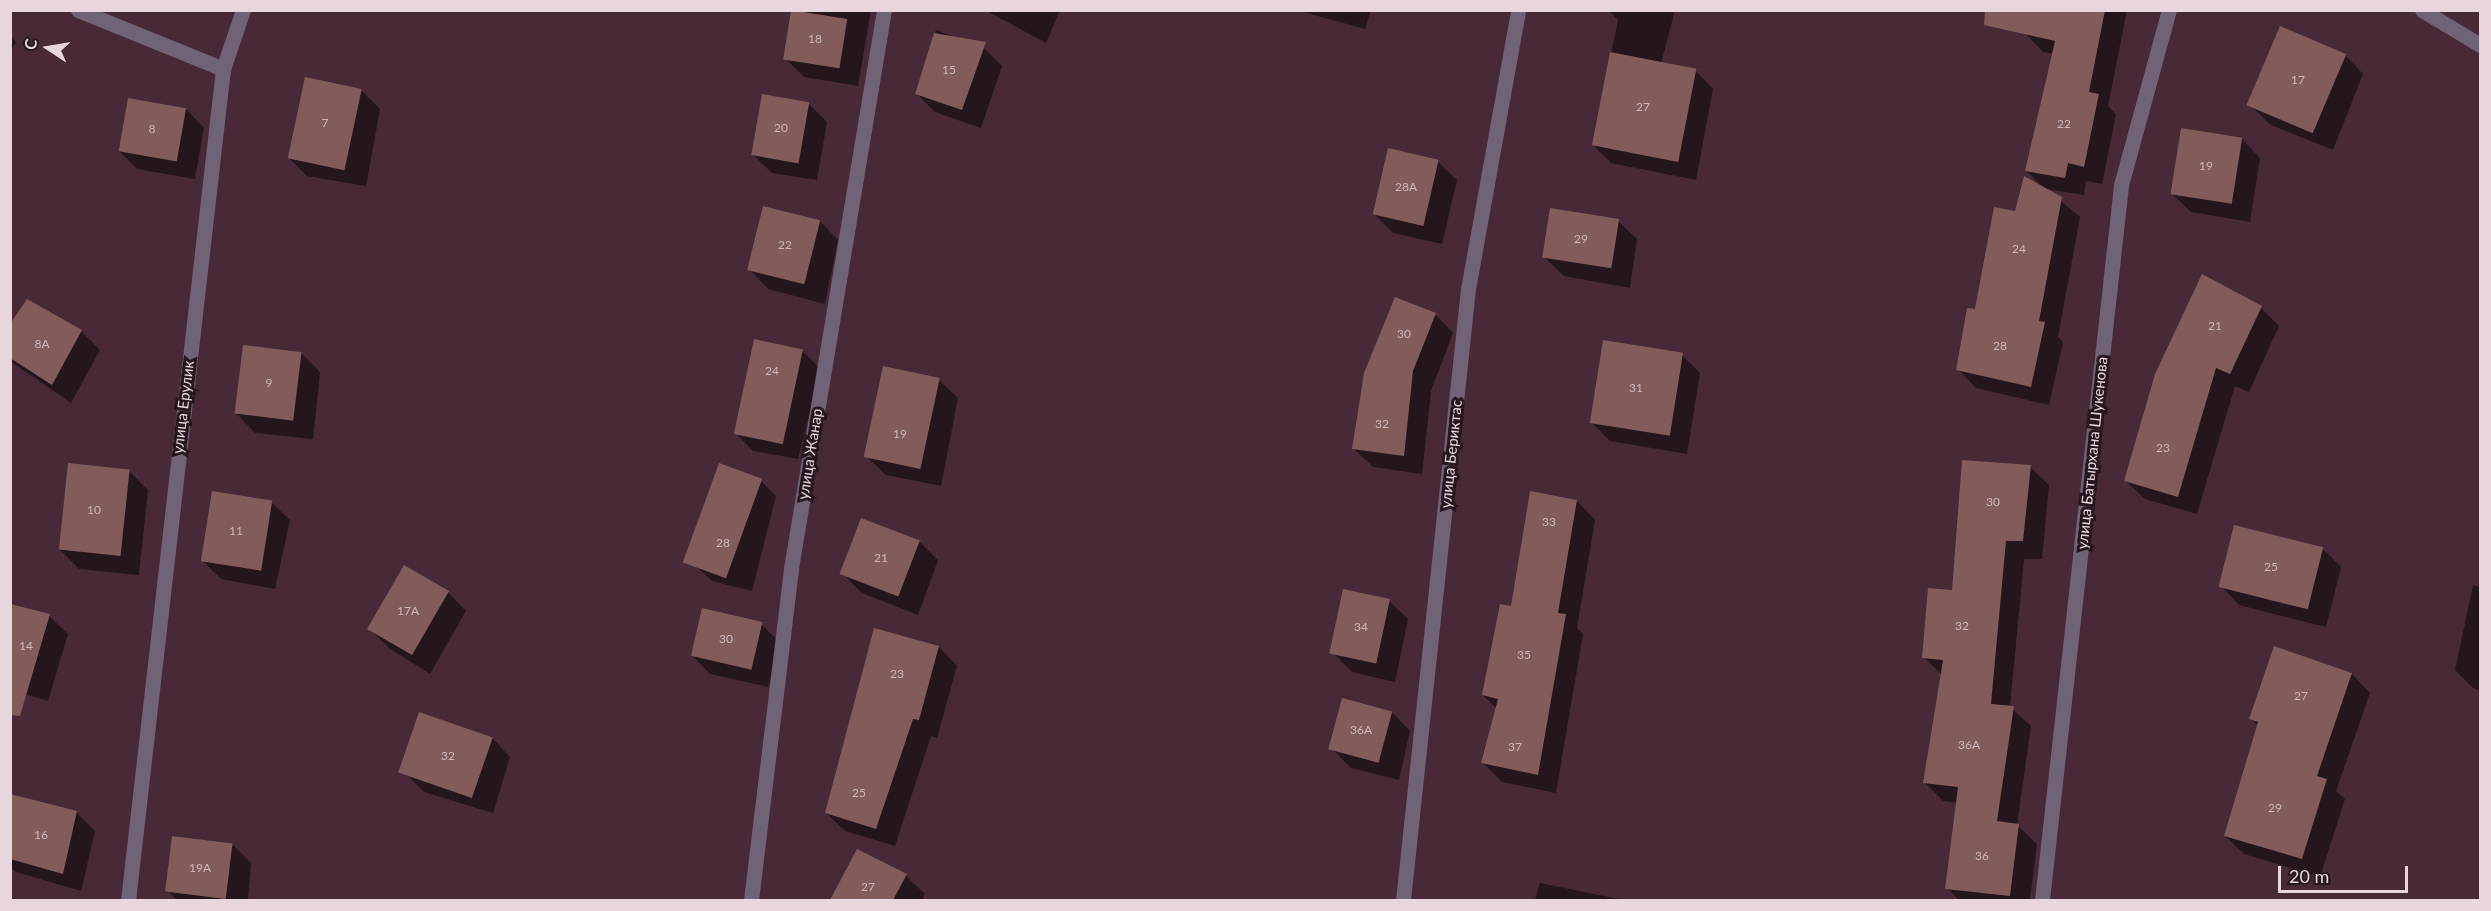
<!DOCTYPE html>
<html>
<head>
<meta charset="utf-8">
<style>
	body { margin:0 }
	#map { position:relative; width:2491px; height:911px; overflow:hidden; background:#472938; font-family:Lato,sans-serif }
	div>[style] { position:absolute }
	.shadow>* { inset:0; background:#0007 }
	.building>* { inset:0; background:#815c5a; transform-origin:0 0 }
	.minor>* { height:15px; margin:-7.5px; padding:0 7.5px; transform-origin:7.5px; border-radius:7.5px; background:#706375 }
	span { translate:-50% -50%; white-space:nowrap; text-align:center; line-height:1.15; -webkit-text-stroke:6px #25171d; paint-order:stroke }
	.number-label { font-size:12px; color:#cfb7bd }
	.number-label span { -webkit-text-stroke-width:0 }
	.street-label { font-size:15px; color:#e9d5de }
	.frame { position:absolute; inset:0; border:12px solid #e9d5de; pointer-events:none }
	.north { position:absolute; left:18px; top:18px; width:60px; height:60px; -webkit-text-stroke:4px #25171d; paint-order:stroke; rotate:282deg; font-size:16px; font-weight:700; line-height:24px; text-align:center; color:#e9d5de }
	.north::after { content:''; display:block; margin:auto; width:21px; height:27px; background:#e9d5de; clip-path:polygon(50% 0,100% 100%,50% 72%,0 100%) }
	.scale { position:absolute; left:2278px; top:866px; width:130px; height:27px; box-sizing:border-box; border:3px solid #e9d5de; border-top:0; padding-left:8px; font-size:18px; line-height:21px; white-space:nowrap; color:#e9d5de; -webkit-text-stroke:4px #25171d; paint-order:stroke }
</style>
</head>
<body>
<div id="map">
	<div class="shadow">
		<i style="clip-path:polygon(802px 10px,871px 10px,858px 86px,804px 77px,785px 58px)"></i>
		<i style="clip-path:polygon(985px 10px,1060px 10px,1046px 43px)"></i>
		<i style="clip-path:polygon(1296px 10px,1371px 10px,1365px 29px)"></i>
		<i style="clip-path:polygon(1608px 10px,1675px 10px,1661px 64px,1695px 70px,1713px 89px,1696px 180px,1611px 163px,1592px 144px,1618px 20px)"></i>
		<i style="clip-path:polygon(2030px 10px,2127px 10px,2108px 106px,2116px 114px,2102px 184px,2086px 181px,2084px 195px,2046px 189px,2080px 217px,2058px 337px,2063px 342px,2049px 405px,1976px 388px,1958px 369px,1976px 311px,2016px 213px,2043px 187px,2026px 171px,2054px 54px,2043px 52px,2025px 33px)"></i>
		<i style="clip-path:polygon(936px 30px,984px 48px,1002px 66px,981px 128px,935px 112px,916px 93px)"></i>
		<i style="clip-path:polygon(10px 36px,16px 42px,10px 53px)"></i>
		<i style="clip-path:polygon(2345px 55px,2363px 74px,2333px 150px,2271px 125px,2252px 107px)"></i>
		<i style="clip-path:polygon(361px 90px,380px 109px,366px 186px,307px 176px,288px 157px)"></i>
		<i style="clip-path:polygon(808px 103px,827px 122px,817px 180px,772px 173px,753px 155px)"></i>
		<i style="clip-path:polygon(186px 109px,204px 128px,195px 179px,137px 169px,118px 150px)"></i>
		<i style="clip-path:polygon(2182px 130px,2242px 139px,2260px 158px,2250px 222px,2191px 212px,2172px 194px)"></i>
		<i style="clip-path:polygon(1438px 162px,1457px 180px,1442px 244px,1393px 233px,1374px 214px)"></i>
		<i style="clip-path:polygon(820px 221px,838px 240px,825px 304px,768px 289px,750px 270px)"></i>
		<i style="clip-path:polygon(1618px 221px,1637px 239px,1630px 288px,1564px 276px,1545px 258px)"></i>
		<i style="clip-path:polygon(2261px 308px,2279px 326px,2249px 392px,2235px 386px,2197px 514px,2145px 499px,2126px 481px)"></i>
		<i style="clip-path:polygon(1435px 314px,1453px 333px,1431px 391px,1422px 474px,1373px 467px,1354px 449px)"></i>
		<i style="clip-path:polygon(10px 327px,81px 331px,100px 350px,71px 403px,10px 361px)"></i>
		<i style="clip-path:polygon(802px 351px,821px 369px,798px 459px,753px 451px,734px 432px)"></i>
		<i style="clip-path:polygon(301px 353px,320px 372px,313px 439px,255px 433px,237px 414px)"></i>
		<i style="clip-path:polygon(1682px 355px,1700px 373px,1687px 454px,1610px 441px,1591px 422px)"></i>
		<i style="clip-path:polygon(939px 380px,958px 398px,941px 486px,886px 475px,867px 457px)"></i>
		<i style="clip-path:polygon(2030px 467px,2049px 485px,2042px 559px,2024px 559px,2010px 707px,2031px 726px,2017px 825px,2037px 844px,2030px 900px,1959px 900px,1947px 888px,1958px 803px,1943px 801px,1925px 783px,1942px 675px,1924px 657px,1953px 592px)"></i>
		<i style="clip-path:polygon(129px 471px,148px 490px,139px 575px,79px 569px,60px 550px)"></i>
		<i style="clip-path:polygon(761px 481px,776px 496px,752px 591px,712px 581px,696px 566px)"></i>
		<i style="clip-path:polygon(1577px 501px,1595px 520px,1577px 628px,1583px 634px,1556px 793px,1502px 782px,1483px 763px,1497px 709px,1483px 695px,1512px 608px)"></i>
		<i style="clip-path:polygon(271px 502px,290px 520px,275px 589px,221px 579px,203px 561px)"></i>
		<i style="clip-path:polygon(920px 542px,938px 560px,918px 615px,862px 593px,844px 575px)"></i>
		<i style="clip-path:polygon(2322px 548px,2341px 567px,2326px 627px,2239px 605px,2221px 586px)"></i>
		<i style="clip-path:polygon(2473px 585px,2480px 587px,2480px 690px,2473px 688px,2455px 670px)"></i>
		<i style="clip-path:polygon(448px 592px,466px 611px,430px 674px,389px 648px,371px 630px)"></i>
		<i style="clip-path:polygon(1389px 601px,1408px 619px,1395px 682px,1352px 672px,1334px 654px)"></i>
		<i style="clip-path:polygon(49px 616px,68px 634px,48px 701px,10px 690px)"></i>
		<i style="clip-path:polygon(761px 624px,779px 642px,768px 687px,710px 674px,692px 655px)"></i>
		<i style="clip-path:polygon(875px 630px,939px 647px,957px 666px,937px 738px,931px 736px,895px 846px,845px 831px,826px 813px)"></i>
		<i style="clip-path:polygon(2275px 648px,2352px 674px,2370px 693px,2336px 791px,2345px 799px,2320px 877px,2244px 854px,2225px 836px,2258px 726px,2251px 719px)"></i>
		<i style="clip-path:polygon(1392px 712px,1410px 731px,1399px 780px,1351px 768px,1332px 749px)"></i>
		<i style="clip-path:polygon(492px 738px,510px 757px,493px 813px,424px 792px,406px 774px)"></i>
		<i style="clip-path:polygon(10px 799px,76px 812px,95px 831px,81px 891px,16px 872px,10px 867px)"></i>
		<i style="clip-path:polygon(232px 844px,251px 863px,248px 900px,177px 900px,169px 892px)"></i>
		<i style="clip-path:polygon(858px 851px,906px 876px,925px 894px,922px 900px,831px 900px)"></i>
		<i style="clip-path:polygon(1540px 883px,1619px 899px,1620px 900px,1535px 900px)"></i>
	</div>
	<div class="building">
		<i style="left:791px;top:10px;width:57px;height:50px;rotate:9deg"></i>
		<i style="clip-path:polygon(1985px 10px,2105px 10px,2089px 92px,2099px 94px,2084px 167px,2068px 163px,2065px 178px,2025px 171px,2055px 41px,1984px 25px)"></i>
		<i style="left:2280px;top:26px;width:72px;height:86px;rotate:23deg"></i>
		<i style="clip-path:polygon(934px 33px,986px 42px,962px 110px,915px 94px)"></i>
		<i style="left:1610px;top:52px;width:88px;height:95px;rotate:11deg"></i>
		<i style="left:305px;top:77px;width:58px;height:83px;rotate:12deg"></i>
		<i style="left:762px;top:94px;width:48px;height:62px;rotate:10deg"></i>
		<i style="left:128px;top:98px;width:59px;height:54px;rotate:10deg"></i>
		<i style="left:2181px;top:128px;width:62px;height:67px;rotate:9deg"></i>
		<i style="left:1388px;top:148px;width:52px;height:68px;rotate:13deg"></i>
		<i style="clip-path:polygon(2024px 176px,2062px 197px,2039px 321px,2045px 322px,2031px 387px,1956px 370px,1967px 308px,1975px 309px,1994px 207px,2015px 211px)"></i>
		<i style="left:763px;top:206px;width:59px;height:66px;rotate:14deg"></i>
		<i style="left:1550px;top:208px;width:70px;height:50px;rotate:9deg"></i>
		<i style="clip-path:polygon(2202px 274px,2262px 306px,2230px 374px,2216px 368px,2178px 497px,2124px 481px,2155px 374px)"></i>
		<i style="clip-path:polygon(1395px 297px,1436px 313px,1413px 371px,1404px 456px,1352px 449px,1364px 373px)"></i>
		<i style="clip-path:polygon(27px 299px,82px 330px,52px 385px,10px 358px,10px 324px)"></i>
		<i style="left:754px;top:339px;width:50px;height:97px;rotate:12deg"></i>
		<i style="left:1603px;top:340px;width:81px;height:84px;rotate:9deg"></i>
		<i style="left:243px;top:345px;width:59px;height:69px;rotate:7deg"></i>
		<i style="left:883px;top:366px;width:58px;height:93px;rotate:12deg"></i>
		<i style="clip-path:polygon(1962px 460px,2031px 465px,2023px 541px,2006px 541px,1991px 704px,2014px 706px,1997px 821px,2019px 824px,2010px 896px,1945px 889px,1958px 787px,1923px 783px,1943px 660px,1922px 658px,1928px 588px,1952px 590px)"></i>
		<i style="left:68px;top:463px;width:62px;height:87px;rotate:6deg"></i>
		<i style="left:719px;top:463px;width:46px;height:106px;rotate:20deg"></i>
		<i style="left:212px;top:491px;width:61px;height:71px;rotate:9deg"></i>
		<i style="clip-path:polygon(1530px 491px,1577px 500px,1558px 613px,1566px 614px,1538px 775px,1481px 763px,1498px 699px,1482px 695px,1500px 604px,1511px 606px)"></i>
		<i style="left:861px;top:518px;width:63px;height:60px;rotate:21deg"></i>
		<i style="left:2234px;top:525px;width:92px;height:64px;rotate:14deg"></i>
		<i style="left:404px;top:565px;width:52px;height:74px;rotate:30deg"></i>
		<i style="left:1343px;top:589px;width:48px;height:66px;rotate:12deg"></i>
		<i style="clip-path:polygon(10px 604px,50px 614px,20px 716px,10px 715px)"></i>
		<i style="left:702px;top:608px;width:62px;height:49px;rotate:13deg"></i>
		<i style="clip-path:polygon(874px 628px,939px 646px,919px 720px,913px 719px,876px 829px,825px 813px)"></i>
		<i style="clip-path:polygon(2274px 646px,2352px 673px,2317px 776px,2327px 779px,2302px 859px,2224px 836px,2258px 722px,2249px 719px)"></i>
		<i style="left:1342px;top:698px;width:52px;height:53px;rotate:15deg"></i>
		<i style="left:419px;top:712px;width:78px;height:64px;rotate:19deg"></i>
		<i style="clip-path:polygon(10px 794px,77px 811px,63px 874px,10px 859px)"></i>
		<i style="left:172px;top:836px;width:61px;height:56px;rotate:7deg"></i>
		<i style="clip-path:polygon(857px 849px,907px 874px,893px 900px,830px 900px)"></i>
	</div>
	<div class="minor">
		<i style="left:78px;top:10px;width:157px;rotate:22.1deg"></i>
		<i style="left:223px;top:69px;width:836px;rotate:96.52deg"></i>
		<i style="left:2422px;top:10px;width:68px;rotate:31.1deg"></i>
		<i style="left:223px;top:69px;width:62px;rotate:-71.3deg"></i>
		<i style="left:751px;top:900px;width:334px;rotate:-83.1deg"></i>
		<i style="left:791px;top:568px;width:566px;rotate:-80.54deg"></i>
		<i style="left:1403px;top:900px;width:614px;rotate:-83.93deg"></i>
		<i style="left:1468px;top:289px;width:283px;rotate:-79.8deg"></i>
		<i style="left:2042px;top:900px;width:719px;rotate:-83.69deg"></i>
		<i style="left:2121px;top:185px;width:181px;rotate:-74.7deg"></i>
	</div>
	<div class="number-label">
		<span style="left:815px;top:39px">18</span>
		<span style="left:949px;top:70px">15</span>
		<span style="left:2298px;top:80px">17</span>
		<span style="left:1643px;top:107px">27</span>
		<span style="left:325px;top:123px">7</span>
		<span style="left:2064px;top:124px">22</span>
		<span style="left:781px;top:128px">20</span>
		<span style="left:152px;top:129px">8</span>
		<span style="left:2206px;top:166px">19</span>
		<span style="left:1406px;top:187px">28А</span>
		<span style="left:1581px;top:239px">29</span>
		<span style="left:785px;top:245px">22</span>
		<span style="left:2019px;top:249px">24</span>
		<span style="left:2215px;top:326px">21</span>
		<span style="left:1404px;top:334px">30</span>
		<span style="left:42px;top:344px">8А</span>
		<span style="left:2000px;top:346px">28</span>
		<span style="left:772px;top:371px">24</span>
		<span style="left:269px;top:383px">9</span>
		<span style="left:1636px;top:388px">31</span>
		<span style="left:1382px;top:424px">32</span>
		<span style="left:900px;top:434px">19</span>
		<span style="left:2163px;top:448px">23</span>
		<span style="left:1993px;top:502px">30</span>
		<span style="left:94px;top:510px">10</span>
		<span style="left:1549px;top:522px">33</span>
		<span style="left:236px;top:531px">11</span>
		<span style="left:723px;top:543px">28</span>
		<span style="left:881px;top:558px">21</span>
		<span style="left:2271px;top:567px">25</span>
		<span style="left:408px;top:611px">17А</span>
		<span style="left:1962px;top:626px">32</span>
		<span style="left:1361px;top:627px">34</span>
		<span style="left:726px;top:639px">30</span>
		<span style="left:26px;top:646px">14</span>
		<span style="left:1524px;top:655px">35</span>
		<span style="left:897px;top:674px">23</span>
		<span style="left:2301px;top:696px">27</span>
		<span style="left:1361px;top:730px">36А</span>
		<span style="left:1969px;top:745px">36А</span>
		<span style="left:1515px;top:747px">37</span>
		<span style="left:448px;top:756px">32</span>
		<span style="left:859px;top:793px">25</span>
		<span style="left:2275px;top:808px">29</span>
		<span style="left:41px;top:835px">16</span>
		<span style="left:1982px;top:856px">36</span>
		<span style="left:200px;top:868px">19А</span>
		<span style="left:868px;top:887px">27</span>
	</div>
	<div class="street-label">
		<span style="left:183px;top:407px;rotate:-83deg">улица Ерулик</span>
		<span style="left:2092px;top:453px;rotate:-84deg">улица Батырхана Шукенова</span>
		<span style="left:810px;top:454px;rotate:-81deg">улица Жанар</span>
		<span style="left:1451px;top:454px;rotate:-84deg">улица Бериктас</span>
	</div>
	<div class="frame"></div>
	<div class="north">С</div>
	<div class="scale">20 m</div>
</div>
</body>
</html>
